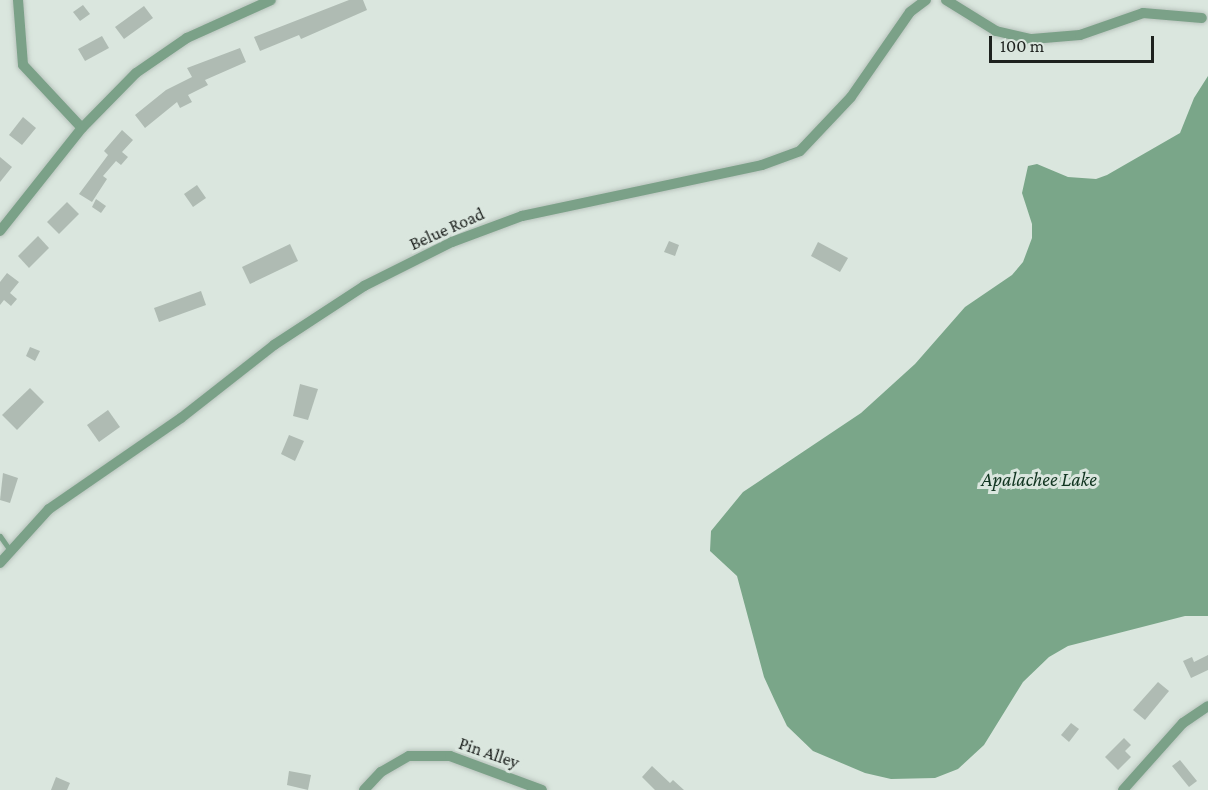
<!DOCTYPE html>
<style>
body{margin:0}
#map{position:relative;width:1208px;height:790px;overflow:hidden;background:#dae6de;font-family:"Crimson Pro",serif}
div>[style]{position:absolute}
.water>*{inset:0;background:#7aa689}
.building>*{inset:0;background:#afbbb3}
.roads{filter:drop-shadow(0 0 2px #b8c3bc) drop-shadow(0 0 2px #b8c3bc)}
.lane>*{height:5px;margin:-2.5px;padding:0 2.5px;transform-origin:2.5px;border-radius:2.5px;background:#7ba188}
.street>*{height:10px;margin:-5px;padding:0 5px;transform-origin:5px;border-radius:5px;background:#7ba188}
span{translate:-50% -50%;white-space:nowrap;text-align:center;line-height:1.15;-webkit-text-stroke:6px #dae6de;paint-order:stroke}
.street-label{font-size:18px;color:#1e221f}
.water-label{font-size:20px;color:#113520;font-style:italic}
.scale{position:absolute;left:989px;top:36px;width:165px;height:27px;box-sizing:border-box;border:3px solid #1e221f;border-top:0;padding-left:8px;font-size:18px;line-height:21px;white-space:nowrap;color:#1e221f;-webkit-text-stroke:4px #dae6de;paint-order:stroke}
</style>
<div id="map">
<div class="water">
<div style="clip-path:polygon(1208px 76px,1208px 616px,1185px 616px,1068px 646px,1049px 657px,1023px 682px,984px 745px,958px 769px,935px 778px,891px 779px,865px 773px,813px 751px,787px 726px,775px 701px,764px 677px,737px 576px,710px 551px,711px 531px,743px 492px,861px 413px,915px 364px,965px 307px,1012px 275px,1023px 262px,1032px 238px,1032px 224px,1022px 193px,1028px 166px,1037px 164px,1068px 177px,1096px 179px,1107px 175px,1180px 133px,1194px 98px)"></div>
</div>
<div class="building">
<div style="clip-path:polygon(349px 0,363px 0,367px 10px,301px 39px,299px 35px,260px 51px,254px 37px)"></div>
<div style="clip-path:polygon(83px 5px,90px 14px,80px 21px,73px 12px)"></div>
<div style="clip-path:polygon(144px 6px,153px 18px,124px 39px,115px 27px)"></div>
<div style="clip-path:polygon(102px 36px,109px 48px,85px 61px,78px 49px)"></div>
<div style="clip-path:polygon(240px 48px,246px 62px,205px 80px,208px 85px,188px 95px,192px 102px,180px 108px,177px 102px,145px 128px,135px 115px,166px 90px,192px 77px,187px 68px)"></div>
<div style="clip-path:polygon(23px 117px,36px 128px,22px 145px,9px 135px)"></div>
<div style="clip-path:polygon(122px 130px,133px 140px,122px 152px,128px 157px,121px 165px,116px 161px,103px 176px,107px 179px,92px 202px,79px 194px,108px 155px,104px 151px)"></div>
<div style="clip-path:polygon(0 157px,12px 167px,0 182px)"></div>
<div style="clip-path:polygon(197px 185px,206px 198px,193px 207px,184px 194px)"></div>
<div style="clip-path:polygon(96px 199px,106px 206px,101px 213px,92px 207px)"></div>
<div style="clip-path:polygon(67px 202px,79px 214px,59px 234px,47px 222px)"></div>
<div style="clip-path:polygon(38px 236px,49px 248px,29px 268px,18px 256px)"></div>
<div style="clip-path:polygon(669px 241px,679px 245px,675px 256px,664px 252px)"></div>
<div style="clip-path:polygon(818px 242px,848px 258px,840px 272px,811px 256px)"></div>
<div style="clip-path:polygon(290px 244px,298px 261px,250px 284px,242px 267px)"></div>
<div style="clip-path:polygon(7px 273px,19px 282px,10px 293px,17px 299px,11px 306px,4px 300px,0 305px,0 282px)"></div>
<div style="clip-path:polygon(201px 291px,206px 305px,159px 322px,154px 308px)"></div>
<div style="clip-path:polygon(30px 347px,40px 351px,35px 361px,26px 356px)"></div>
<div style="clip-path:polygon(300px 384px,318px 389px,308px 420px,293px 416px)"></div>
<div style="clip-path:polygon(30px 388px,44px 402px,17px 430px,2px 415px)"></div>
<div style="clip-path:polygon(108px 410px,120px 427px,99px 442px,87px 425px)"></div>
<div style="clip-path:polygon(289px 435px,304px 441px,295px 461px,281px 454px)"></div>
<div style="clip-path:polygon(3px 473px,18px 478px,10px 503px,0 500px)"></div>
<div style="clip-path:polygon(1208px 655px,1208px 670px,1191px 678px,1183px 661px,1192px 657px,1194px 662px)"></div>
<div style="clip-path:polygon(1158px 682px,1169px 691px,1145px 720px,1133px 710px)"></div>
<div style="clip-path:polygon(1071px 723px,1079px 729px,1069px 742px,1061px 735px)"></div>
<div style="clip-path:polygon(1124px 738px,1131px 745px,1125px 751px,1131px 757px,1118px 770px,1105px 757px)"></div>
<div style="clip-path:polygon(1180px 760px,1197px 781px,1189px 787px,1172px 766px)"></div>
<div style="clip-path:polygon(652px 766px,670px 783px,673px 780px,684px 790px,655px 790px,642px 777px)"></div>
<div style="clip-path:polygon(289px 771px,311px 775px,308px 790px,287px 785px)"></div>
<div style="clip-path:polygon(56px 777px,70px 783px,67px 790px,51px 790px)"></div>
</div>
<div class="roads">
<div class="lane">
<div style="left:0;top:536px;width:16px;rotate:55deg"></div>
</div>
<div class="street">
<div style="left:18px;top:0;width:65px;rotate:85.6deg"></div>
<div style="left:23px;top:65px;width:86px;rotate:46.9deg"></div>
<div style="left:946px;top:0;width:59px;rotate:31.8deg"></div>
<div style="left:996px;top:31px;width:37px;rotate:13deg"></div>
<div style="left:1032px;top:39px;width:48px;rotate:-4.8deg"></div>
<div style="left:1080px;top:35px;width:67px;rotate:-19.2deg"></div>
<div style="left:1143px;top:13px;width:59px;rotate:4.8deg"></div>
<div style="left:0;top:231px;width:132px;rotate:-51.5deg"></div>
<div style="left:82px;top:128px;width:77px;rotate:-45.5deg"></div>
<div style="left:136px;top:73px;width:62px;rotate:-34.5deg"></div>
<div style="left:187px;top:38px;width:92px;rotate:-24.3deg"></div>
<div style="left:0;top:563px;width:73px;rotate:-47.8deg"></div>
<div style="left:49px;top:509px;width:160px;rotate:-34.6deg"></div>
<div style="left:181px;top:418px;width:118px;rotate:-38.1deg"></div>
<div style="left:274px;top:345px;width:108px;rotate:-33.2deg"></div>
<div style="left:364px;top:286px;width:98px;rotate:-26.6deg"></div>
<div style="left:452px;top:242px;width:75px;rotate:-20.4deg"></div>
<div style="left:522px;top:216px;width:245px;rotate:-12deg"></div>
<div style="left:762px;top:165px;width:40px;rotate:-20.2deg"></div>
<div style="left:800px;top:151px;width:74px;rotate:-46.6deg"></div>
<div style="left:851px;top:97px;width:103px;rotate:-55.2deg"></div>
<div style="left:910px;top:12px;width:20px;rotate:-37deg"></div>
<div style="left:364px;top:790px;width:25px;rotate:-47deg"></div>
<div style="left:381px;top:772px;width:32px;rotate:-30deg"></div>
<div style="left:409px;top:756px;width:41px"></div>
<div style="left:450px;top:756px;width:98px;rotate:20.3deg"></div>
<div style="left:1123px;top:790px;width:90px;rotate:-48.2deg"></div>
<div style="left:1183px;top:723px;width:30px;rotate:-34deg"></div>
</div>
</div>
<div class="street-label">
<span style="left:447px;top:229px;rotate:-24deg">Belue Road</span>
<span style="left:489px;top:753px;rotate:19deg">Pin Alley</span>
</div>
<div class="water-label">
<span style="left:1039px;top:479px">Apalachee Lake</span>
</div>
<div class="scale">100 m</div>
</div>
